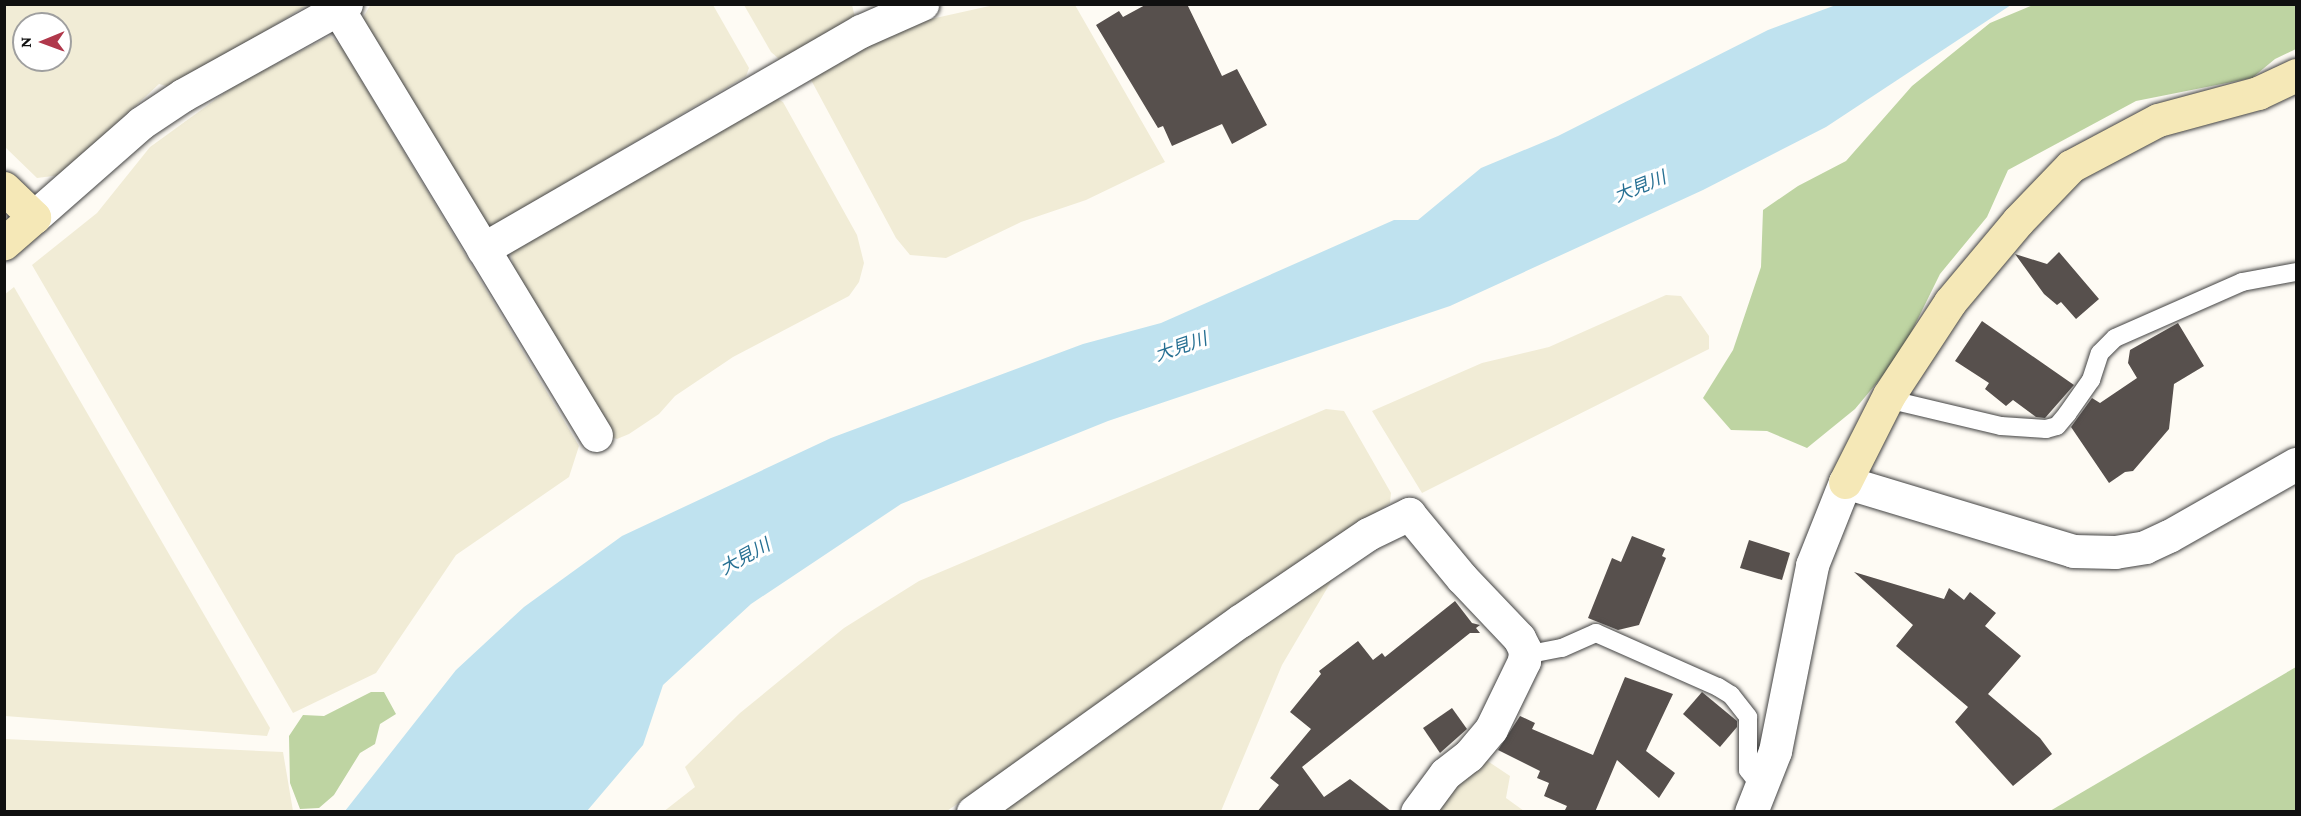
<!DOCTYPE html>
<meta charset="utf-8">
<style>
body{margin:0}
#map{position:relative;width:2301px;height:816px;overflow:hidden;background:#fefbf4;font-family:"Crimson Pro","Noto Sans JP",serif}
div>[style]{position:absolute}
.farmland>*{inset:0;background:#f1ecd6}
.forest>*{inset:0;background:#bed4a2}
.water>*{inset:0;background:#bfe2ef}
.building>*{inset:0;background:#57504d}
.roads{filter:drop-shadow(0 0 2px #434343) drop-shadow(0 0 2px #434343)}
.lane>*{height:18px;margin:-9px;padding:0 9px;transform-origin:9px;border-radius:9px;background:#fff}
.street>*{height:33px;margin:-16.5px;padding:0 16.5px;transform-origin:16.5px;border-radius:16.5px;background:#fff}
.secondary>*{height:33px;margin:-16.5px;padding:0 16.5px;transform-origin:16.5px;border-radius:16.5px;background:#f5e8b7}
span{translate:-50% -50%;white-space:nowrap;text-align:center;line-height:1.15;-webkit-text-stroke:6px #fff;paint-order:stroke}
.water-label{font-size:18px;color:#277093;font-style:italic}
.frame{position:absolute;inset:0;border:6px solid #101010;pointer-events:none}
.north{position:absolute;left:12px;top:12px;width:60px;height:60px;box-sizing:border-box;background:#fff;border:2px solid #9f9f9f;border-radius:50%;rotate:269deg;font-size:16px;font-weight:700;line-height:24px;text-align:center;color:#101010}
.north::after{content:'';display:block;margin:auto;width:21px;height:27px;background:#b0384b;clip-path:polygon(50% 0,100% 100%,50% 72%,0 100%)}
</style>
<div id="map">
<div class="farmland">
<div style="clip-path:polygon(371px 4px,713px 5px,749px 68px,746px 76px,491px 227px,483px 225px,361px 21px)"></div>
<div style="clip-path:polygon(evenodd,4px 5px,307px 5px,174px 88px,159px 84px,61px 175px,37px 178px,5px 147px,4px 5px,24px 24px,60px 24px,60px 60px,24px 60px,24px 24px)"></div>
<div style="clip-path:polygon(744px 5px,852px 5px,855px 17px,793px 56px,779px 59px,771px 52px)"></div>
<div style="clip-path:polygon(994px 5px,1075px 5px,1165px 162px,1086px 200px,1021px 222px,946px 258px,910px 255px,896px 238px,810px 78px,904px 25px)"></div>
<div style="clip-path:polygon(330px 36px,341px 46px,579px 446px,569px 477px,456px 555px,376px 673px,293px 713px,32px 265px,97px 213px,150px 147px,237px 84px)"></div>
<div style="clip-path:polygon(774px 97px,783px 102px,857px 235px,864px 263px,859px 282px,849px 296px,733px 357px,675px 396px,659px 414px,629px 434px,617px 439px,605px 435px,516px 277px,509px 246px)"></div>
<div style="clip-path:polygon(14px 287px,270px 728px,267px 736px,5px 716px,4px 295px)"></div>
<div style="clip-path:polygon(1666px 295px,1681px 296px,1709px 336px,1709px 349px,1422px 493px,1372px 411px,1482px 363px,1549px 347px)"></div>
<div style="clip-path:polygon(1326px 409px,1344px 411px,1391px 493px,1390px 503px,947px 811px,663px 812px,695px 787px,685px 767px,740px 713px,844px 628px,919px 581px)"></div>
<div style="clip-path:polygon(1328px 573px,1332px 580px,1282px 665px,1221px 811px,997px 812px)"></div>
<div style="clip-path:polygon(5px 739px,283px 752px,293px 811px,5px 811px)"></div>
<div style="clip-path:polygon(1483px 758px,1510px 776px,1506px 798px,1524px 811px,1428px 812px)"></div>
</div>
<div class="forest">
<div style="clip-path:polygon(2033px 5px,2296px 5px,2296px 49px,2275px 59px,2252px 78px,2136px 101px,2008px 170px,1987px 217px,1940px 274px,1900px 355px,1855px 409px,1807px 448px,1767px 431px,1731px 430px,1703px 398px,1733px 350px,1761px 267px,1763px 210px,1798px 186px,1846px 161px,1912px 86px,1990px 23px)"></div>
<div style="clip-path:polygon(2296px 667px,2296px 811px,2050px 811px)"></div>
<div style="clip-path:polygon(371px 692px,384px 692px,396px 714px,380px 724px,375px 744px,360px 753px,334px 795px,319px 808px,300px 809px,290px 783px,289px 736px,303px 715px,324px 716px)"></div>
</div>
<div class="water">
<div style="clip-path:polygon(1836px 5px,2011px 5px,1826px 127px,1703px 190px,1450px 306px,1108px 421px,901px 504px,751px 604px,663px 685px,643px 745px,587px 811px,345px 811px,456px 670px,524px 607px,622px 536px,831px 438px,1083px 344px,1161px 323px,1394px 220px,1418px 220px,1481px 168px,1558px 136px,1768px 30px)"></div>
</div>
<div class="building">
<div style="clip-path:polygon(1147px 4px,1187px 4px,1222px 76px,1237px 69px,1267px 125px,1232px 144px,1222px 124px,1172px 146px,1163px 126px,1158px 128px,1096px 25px,1119px 11px,1123px 17px)"></div>
<div style="clip-path:polygon(2059px 252px,2099px 299px,2076px 319px,2061px 302px,2057px 305px,2044px 294px,2015px 254px,2047px 264px)"></div>
<div style="clip-path:polygon(1982px 321px,2074px 385px,2045px 418px,2036px 417px,2013px 400px,2006px 406px,1985px 389px,1989px 383px,1955px 361px)"></div>
<div style="clip-path:polygon(2178px 323px,2204px 366px,2174px 384px,2169px 429px,2133px 471px,2125px 472px,2109px 483px,2071px 427px,2092px 398px,2100px 403px,2137px 378px,2128px 363px,2130px 350px)"></div>
<div style="clip-path:polygon(1632px 536px,1665px 549px,1662px 556px,1666px 558px,1639px 625px,1618px 630px,1588px 618px,1612px 558px,1621px 562px)"></div>
<div style="clip-path:polygon(1749px 540px,1790px 553px,1782px 580px,1740px 568px)"></div>
<div style="clip-path:polygon(1854px 572px,1944px 599px,1949px 588px,1964px 600px,1970px 592px,1996px 613px,1985px 626px,2021px 656px,1988px 694px,2040px 738px,2052px 754px,2013px 786px,1955px 722px,1968px 707px,1896px 646px,1913px 625px)"></div>
<div style="clip-path:polygon(1455px 601px,1472px 623px,1480px 625px,1476px 628px,1480px 633px,1470px 633px,1302px 767px,1324px 797px,1350px 779px,1392px 812px,1257px 812px,1279px 785px,1270px 778px,1311px 729px,1290px 712px,1321px 674px,1319px 671px,1358px 641px,1373px 660px,1382px 653px,1385px 657px)"></div>
<div style="clip-path:polygon(1625px 677px,1673px 694px,1646px 751px,1675px 773px,1659px 798px,1617px 760px,1595px 812px,1564px 812px,1567px 806px,1544px 796px,1549px 783px,1537px 778px,1540px 771px,1498px 750px,1520px 716px,1535px 723px,1532px 729px,1593px 755px)"></div>
<div style="clip-path:polygon(1702px 692px,1737px 721px,1737px 727px,1720px 747px,1683px 714px)"></div>
<div style="clip-path:polygon(1452px 708px,1467px 729px,1440px 753px,1423px 728px)"></div>
</div>
<div class="roads">
<div class="lane">
<div style="left:1887px;top:399px;width:117px;rotate:13.3deg"></div>
<div style="left:2001px;top:426px;width:45px;rotate:3.8deg"></div>
<div style="left:2046px;top:429px;width:11px;rotate:-15deg"></div>
<div style="left:2057px;top:426px;width:16px;rotate:-50deg"></div>
<div style="left:2067px;top:414px;width:42px;rotate:-54.8deg"></div>
<div style="left:2091px;top:380px;width:28px;rotate:-72deg"></div>
<div style="left:2100px;top:353px;width:21px;rotate:-45deg"></div>
<div style="left:2115px;top:338px;width:139px;rotate:-23.8deg"></div>
<div style="left:2242px;top:282px;width:55px;rotate:-10.5deg"></div>
<div style="left:1525px;top:655px;width:38px;rotate:-11deg"></div>
<div style="left:1562px;top:648px;width:37px;rotate:-24deg"></div>
<div style="left:1596px;top:633px;width:133px;rotate:23.9deg"></div>
<div style="left:1718px;top:687px;width:15px;rotate:32deg"></div>
<div style="left:1731px;top:695px;width:28px;rotate:52deg"></div>
<div style="left:1748px;top:717px;width:53px;rotate:90deg"></div>
<div style="left:1748px;top:770px;width:24px;rotate:52deg"></div>
</div>
<div class="street">
<div style="left:346px;top:4px;width:9px;rotate:148deg"></div>
<div style="left:338px;top:9px;width:498px;rotate:58.8deg"></div>
<div style="left:34px;top:217px;width:142px;rotate:-41.3deg"></div>
<div style="left:141px;top:123px;width:50px;rotate:-33.7deg"></div>
<div style="left:183px;top:95px;width:177px;rotate:-29deg"></div>
<div style="left:338px;top:9px;width:6px;rotate:-121deg"></div>
<div style="left:483px;top:249px;width:436px;rotate:-30deg"></div>
<div style="left:861px;top:31px;width:67px;rotate:-23.9deg"></div>
<div style="left:973px;top:812px;width:328px;rotate:-35.6deg"></div>
<div style="left:1240px;top:621px;width:155px;rotate:-34.2deg"></div>
<div style="left:1368px;top:534px;width:46px;rotate:-26deg"></div>
<div style="left:1409px;top:514px;width:83px;rotate:50.4deg"></div>
<div style="left:1462px;top:578px;width:83px;rotate:46.5deg"></div>
<div style="left:1519px;top:638px;width:13px;rotate:63deg"></div>
<div style="left:1525px;top:650px;width:11px;rotate:95deg"></div>
<div style="left:1524px;top:661px;width:76px;rotate:115.9deg"></div>
<div style="left:1491px;top:729px;width:35px;rotate:130deg"></div>
<div style="left:1468px;top:756px;width:29px;rotate:142deg"></div>
<div style="left:1445px;top:774px;width:47px;rotate:126.4deg"></div>
<div style="left:1751px;top:812px;width:66px;rotate:-68.5deg"></div>
<div style="left:1775px;top:751px;width:190px;rotate:-78.7deg"></div>
<div style="left:1812px;top:565px;width:89px;rotate:-68.3deg"></div>
<div style="left:1845px;top:482px;width:238px;rotate:16.8deg"></div>
<div style="left:2073px;top:551px;width:42px;rotate:1.4deg"></div>
<div style="left:2115px;top:552px;width:30px;rotate:-9deg"></div>
<div style="left:2145px;top:547px;width:26px;rotate:-25deg"></div>
<div style="left:2169px;top:536px;width:146px;rotate:-29.6deg"></div>
</div>
<div class="secondary">
<div style="left:4px;top:188px;width:42px;rotate:44deg"></div>
<div style="left:34px;top:217px;width:40px;rotate:139deg"></div>
<div style="left:1845px;top:482px;width:97px;rotate:-63.2deg"></div>
<div style="left:1889px;top:395px;width:111px;rotate:-56.7deg"></div>
<div style="left:1950px;top:302px;width:106px;rotate:-50deg"></div>
<div style="left:2018px;top:221px;width:76px;rotate:-46.1deg"></div>
<div style="left:2071px;top:166px;width:98px;rotate:-27.9deg"></div>
<div style="left:2158px;top:120px;width:104px;rotate:-15.1deg"></div>
<div style="left:2258px;top:93px;width:42px;rotate:-25.3deg"></div>
</div>
</div>
<div class="water-label">
<span style="left:1640px;top:187px;rotate:-22deg">大見川</span>
<span style="left:1181px;top:347px;rotate:-19deg">大見川</span>
<span style="left:745px;top:557px;rotate:-29deg">大見川</span>
</div>
<div class="frame"></div>
<div class="north">N</div>
</div>
